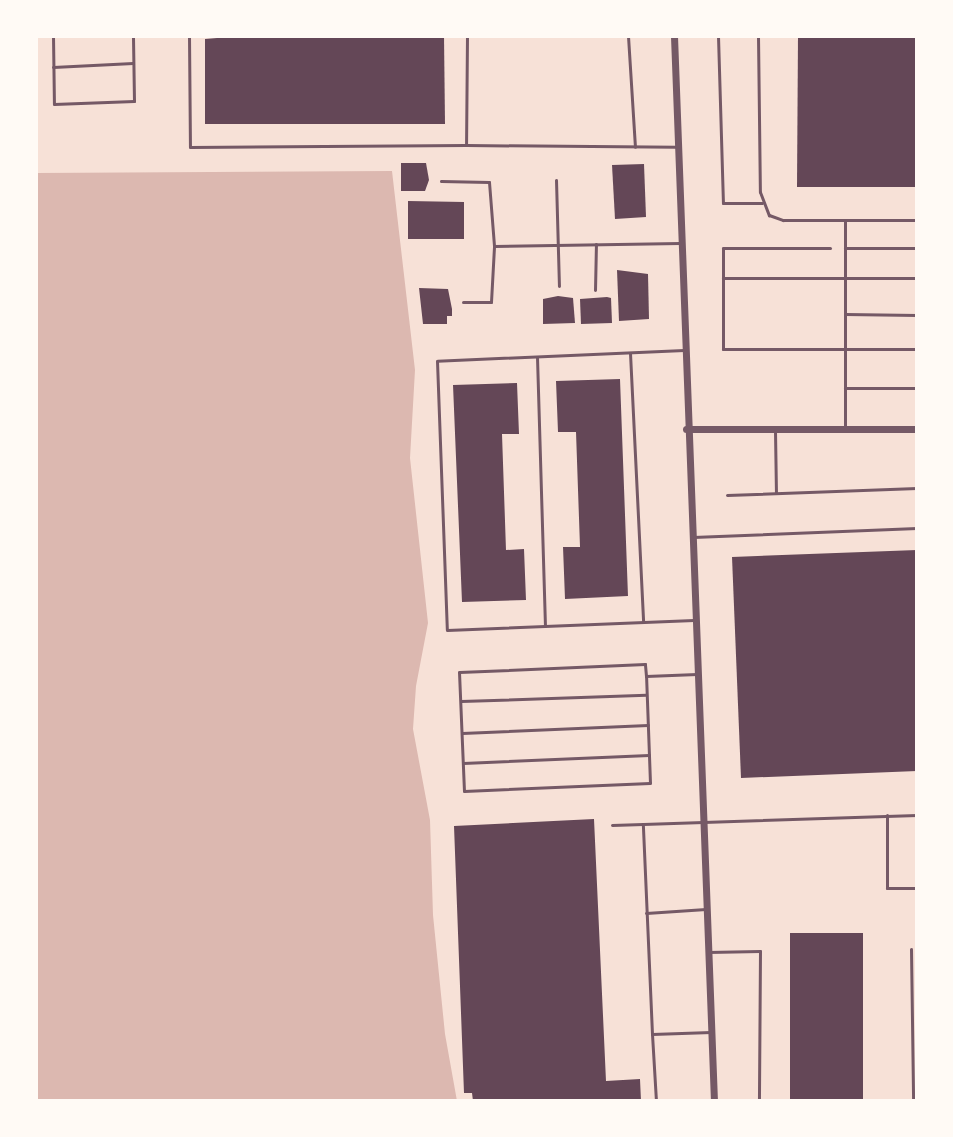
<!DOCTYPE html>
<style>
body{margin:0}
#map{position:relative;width:953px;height:1137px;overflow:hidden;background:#f7e1d7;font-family:Roboto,sans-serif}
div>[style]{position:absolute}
.water>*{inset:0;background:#dcb8b0}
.building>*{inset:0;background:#644757}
.service>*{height:3px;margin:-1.5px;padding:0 1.5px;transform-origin:1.5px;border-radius:1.5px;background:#755966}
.tertiary>*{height:7px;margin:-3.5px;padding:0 3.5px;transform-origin:3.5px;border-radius:3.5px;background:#755966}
span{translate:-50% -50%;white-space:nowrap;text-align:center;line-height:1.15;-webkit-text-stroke:4.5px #fffaf5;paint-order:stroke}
.frame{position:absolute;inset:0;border:38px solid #fffaf5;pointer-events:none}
</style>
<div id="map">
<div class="water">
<div style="clip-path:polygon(392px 171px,415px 370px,410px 458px,428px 623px,416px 686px,413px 729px,430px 820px,433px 915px,445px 1034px,457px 1101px,36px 1101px,36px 173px)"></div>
</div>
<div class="building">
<div style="clip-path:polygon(241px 36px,444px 36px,445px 124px,205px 124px,205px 39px)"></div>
<div style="clip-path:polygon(798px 36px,917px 36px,917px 187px,797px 187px)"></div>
<div style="clip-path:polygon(401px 163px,426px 163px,429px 180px,425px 191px,401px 191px)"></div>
<div style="clip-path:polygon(644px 164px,646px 217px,615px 219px,612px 165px)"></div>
<div style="clip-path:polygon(408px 201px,464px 202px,464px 239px,408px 239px)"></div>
<div style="clip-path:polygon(617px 270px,648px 274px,649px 319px,619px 321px)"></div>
<div style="clip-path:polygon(419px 288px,448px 289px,452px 309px,452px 316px,447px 316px,447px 324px,423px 324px)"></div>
<div style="clip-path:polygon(558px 296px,573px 298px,575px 323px,543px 324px,543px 299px)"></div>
<div style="clip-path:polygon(607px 297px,611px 298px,612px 323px,581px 324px,580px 299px)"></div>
<div style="clip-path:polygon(620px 379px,628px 596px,565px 599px,563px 547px,580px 547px,576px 432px,558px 432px,556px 381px)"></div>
<div style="clip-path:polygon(517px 383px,519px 434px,502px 434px,506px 550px,524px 549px,526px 600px,462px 602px,453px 385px)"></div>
<div style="clip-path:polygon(917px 550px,917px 771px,741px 778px,732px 557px)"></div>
<div style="clip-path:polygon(594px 819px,606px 1081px,640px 1079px,641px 1101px,473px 1101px,472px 1093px,464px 1093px,454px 826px)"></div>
<div style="clip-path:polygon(790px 933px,863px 933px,863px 1101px,790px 1101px)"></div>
</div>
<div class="service">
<div style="left:53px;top:36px;width:68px;rotate:89.2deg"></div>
<div style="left:54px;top:104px;width:80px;rotate:-2.1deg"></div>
<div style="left:134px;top:101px;width:65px;rotate:-90.9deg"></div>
<div style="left:189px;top:36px;width:111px;rotate:89.5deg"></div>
<div style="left:190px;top:147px;width:276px;rotate:-0.4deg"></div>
<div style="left:467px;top:36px;width:109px;rotate:90.5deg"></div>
<div style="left:466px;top:145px;width:210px;rotate:0.5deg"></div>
<div style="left:628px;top:36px;width:111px;rotate:86.4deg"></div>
<div style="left:718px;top:36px;width:167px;rotate:88.3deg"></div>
<div style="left:723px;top:203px;width:39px"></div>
<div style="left:758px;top:36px;width:156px;rotate:89.3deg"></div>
<div style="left:760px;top:192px;width:25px;rotate:69deg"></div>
<div style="left:769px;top:215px;width:15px;rotate:20deg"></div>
<div style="left:783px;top:220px;width:134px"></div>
<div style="left:53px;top:67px;width:80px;rotate:-2.9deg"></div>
<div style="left:556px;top:180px;width:106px;rotate:88.4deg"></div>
<div style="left:441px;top:181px;width:48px;rotate:1.2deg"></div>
<div style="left:489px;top:182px;width:64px;rotate:85.5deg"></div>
<div style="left:494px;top:246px;width:186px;rotate:-0.9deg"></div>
<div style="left:830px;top:248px;width:107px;rotate:180deg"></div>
<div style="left:723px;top:248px;width:101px;rotate:90deg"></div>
<div style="left:723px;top:349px;width:194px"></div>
<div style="left:845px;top:248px;width:72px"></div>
<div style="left:723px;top:278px;width:194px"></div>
<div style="left:595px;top:290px;width:46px;rotate:-88.8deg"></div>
<div style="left:463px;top:302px;width:28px"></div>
<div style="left:491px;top:302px;width:56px;rotate:-86.9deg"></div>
<div style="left:845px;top:314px;width:72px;rotate:0.8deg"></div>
<div style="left:684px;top:350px;width:247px;rotate:177.5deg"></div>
<div style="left:437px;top:361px;width:269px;rotate:87.9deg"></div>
<div style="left:447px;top:630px;width:247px;rotate:-2.3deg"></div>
<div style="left:630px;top:353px;width:269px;rotate:87.2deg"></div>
<div style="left:537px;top:357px;width:269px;rotate:88.3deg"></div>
<div style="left:845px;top:388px;width:72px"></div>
<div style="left:845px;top:427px;width:206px;rotate:-90deg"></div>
<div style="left:775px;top:431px;width:62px;rotate:89.1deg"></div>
<div style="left:727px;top:495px;width:190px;rotate:-2.1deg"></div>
<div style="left:693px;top:537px;width:224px;rotate:-2.3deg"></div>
<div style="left:646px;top:676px;width:12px;rotate:-95deg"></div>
<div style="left:645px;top:664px;width:186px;rotate:177.5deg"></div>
<div style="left:459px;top:672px;width:119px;rotate:87.6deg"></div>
<div style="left:464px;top:791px;width:186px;rotate:-2.5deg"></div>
<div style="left:650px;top:783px;width:107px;rotate:-92.1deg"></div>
<div style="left:646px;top:676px;width:51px;rotate:-2.2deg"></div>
<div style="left:461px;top:701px;width:185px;rotate:-1.9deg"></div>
<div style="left:462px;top:733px;width:186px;rotate:-2.5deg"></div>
<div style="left:463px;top:763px;width:186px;rotate:-2.5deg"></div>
<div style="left:887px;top:815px;width:73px;rotate:90deg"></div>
<div style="left:887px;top:888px;width:30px"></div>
<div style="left:612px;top:825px;width:31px;rotate:-2deg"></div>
<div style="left:646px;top:913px;width:60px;rotate:-3.8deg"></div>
<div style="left:911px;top:949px;width:152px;rotate:89.2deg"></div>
<div style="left:708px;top:952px;width:52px;rotate:-1.1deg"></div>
<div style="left:760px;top:951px;width:150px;rotate:90.4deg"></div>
<div style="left:711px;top:1032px;width:59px;rotate:178.1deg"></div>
<div style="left:652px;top:1034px;width:210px;rotate:-92.5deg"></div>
<div style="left:643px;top:824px;width:274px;rotate:-1.9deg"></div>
<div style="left:652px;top:1034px;width:67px;rotate:86.6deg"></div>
</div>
<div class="tertiary">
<div style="left:674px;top:36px;width:1066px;rotate:87.85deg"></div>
<div style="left:686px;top:429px;width:231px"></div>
</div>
<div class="frame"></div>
</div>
